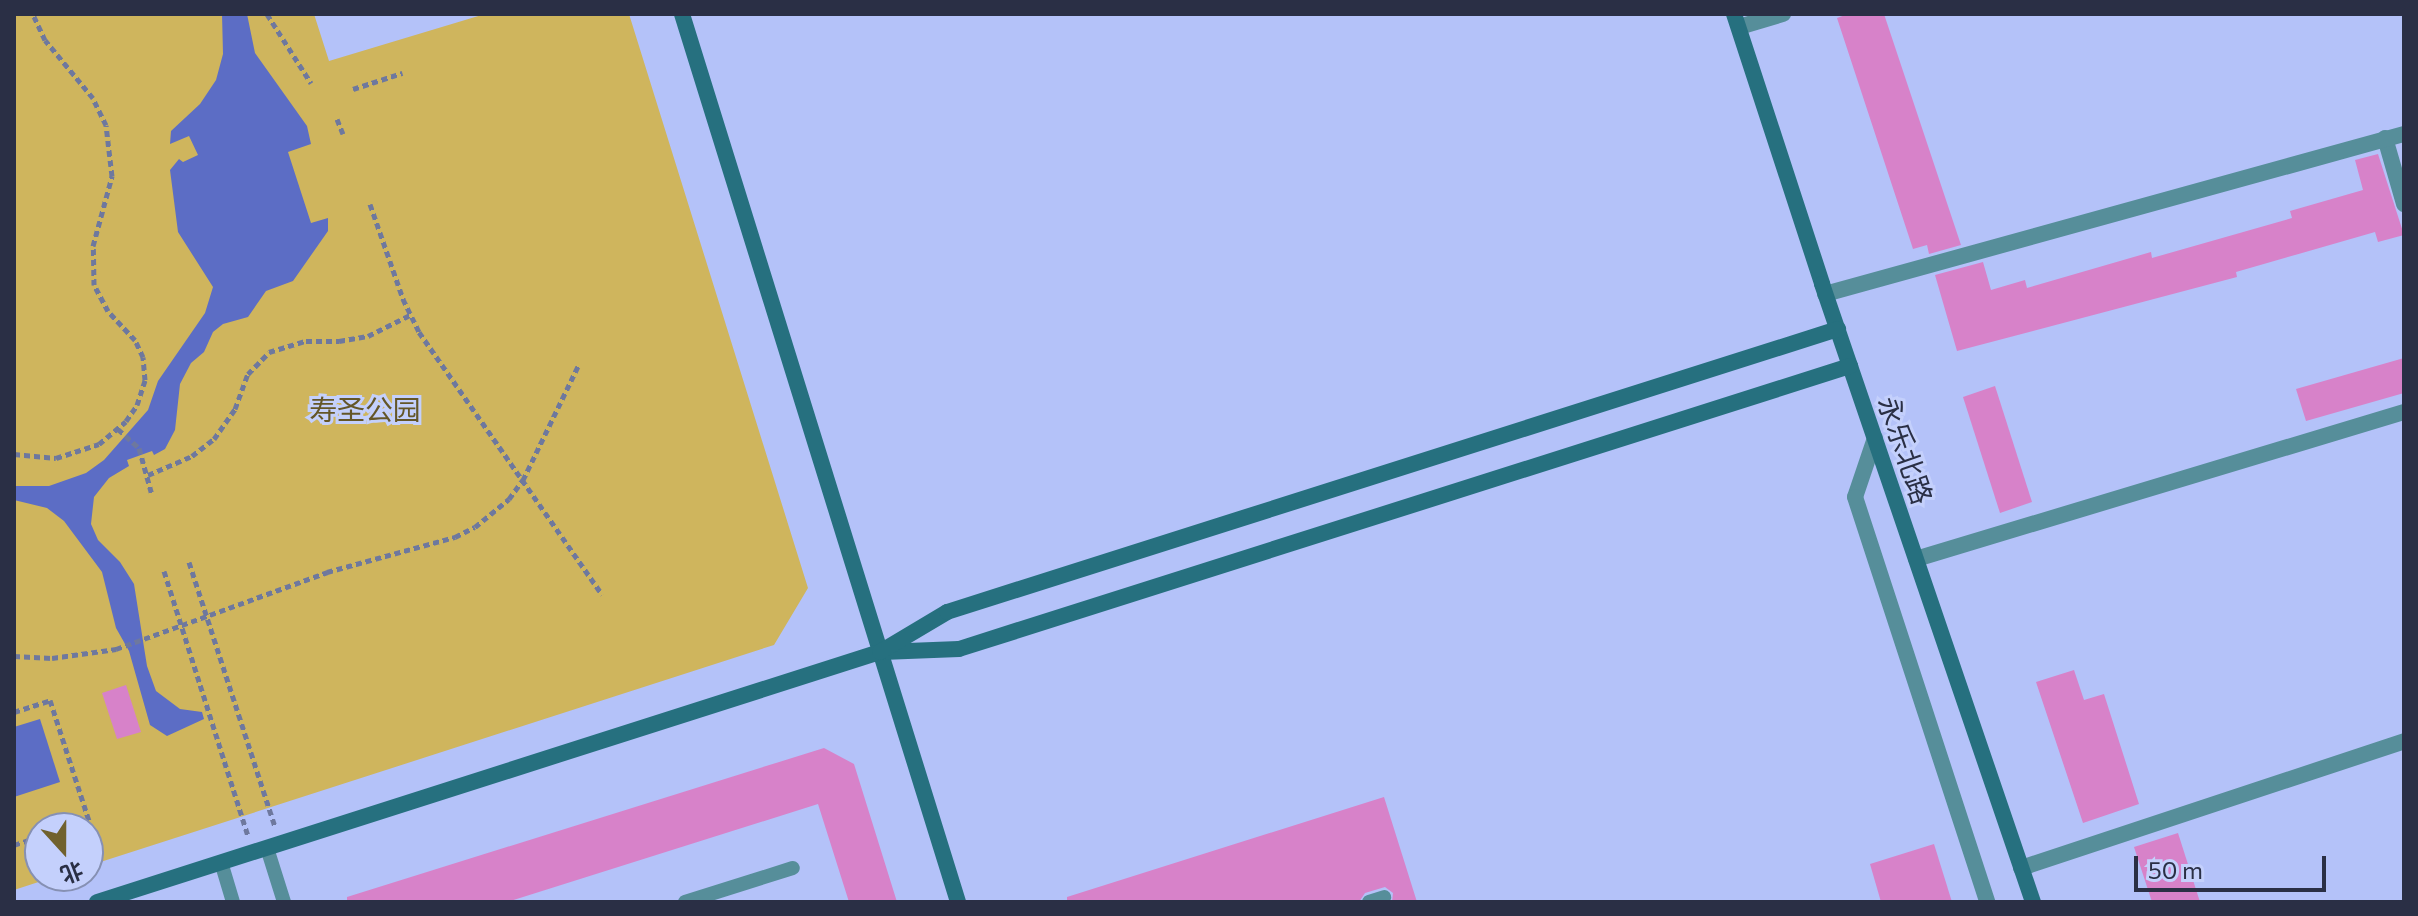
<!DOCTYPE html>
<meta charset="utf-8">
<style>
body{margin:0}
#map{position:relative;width:2418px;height:916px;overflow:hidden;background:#b4c2f9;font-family:Commissioner,"Noto Sans SC",sans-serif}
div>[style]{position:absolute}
.green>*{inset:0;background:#cfb55d}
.water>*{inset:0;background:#5c6dc5}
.building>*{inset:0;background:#d782c9}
.path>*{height:5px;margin-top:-2.5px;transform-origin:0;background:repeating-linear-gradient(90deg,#6e789e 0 6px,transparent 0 10px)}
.lane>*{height:14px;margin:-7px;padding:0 7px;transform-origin:7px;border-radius:7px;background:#568e9a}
.street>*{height:16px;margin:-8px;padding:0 8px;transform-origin:8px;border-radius:8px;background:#568e9a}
.secondary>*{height:16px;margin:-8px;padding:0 8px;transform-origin:8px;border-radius:8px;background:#26707f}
span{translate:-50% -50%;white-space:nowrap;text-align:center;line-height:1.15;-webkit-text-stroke:6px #c4d0fc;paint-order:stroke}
.park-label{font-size:28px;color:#645628}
.street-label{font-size:28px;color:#2a2f45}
.frame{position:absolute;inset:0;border:16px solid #2a2f45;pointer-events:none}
.north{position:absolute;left:24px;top:812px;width:80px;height:80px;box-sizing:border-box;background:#c4d0fc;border:2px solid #8690b3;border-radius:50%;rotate:159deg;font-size:22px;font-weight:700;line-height:32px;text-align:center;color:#2a2f45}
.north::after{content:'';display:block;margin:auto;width:28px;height:36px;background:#70612e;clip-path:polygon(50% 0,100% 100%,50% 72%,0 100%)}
.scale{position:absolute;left:2134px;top:856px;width:192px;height:36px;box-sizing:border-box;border:4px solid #2a2f45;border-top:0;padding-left:10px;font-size:24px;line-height:28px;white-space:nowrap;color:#2a2f45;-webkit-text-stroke:6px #c4d0fc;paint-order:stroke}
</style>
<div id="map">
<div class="green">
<div style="clip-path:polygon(14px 14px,314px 14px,329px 61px,485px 14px,629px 14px,808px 588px,774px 645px,88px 866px,88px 828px,40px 828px,40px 876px,57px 876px,14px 890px)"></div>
</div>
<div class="water">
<div style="clip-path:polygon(222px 14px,247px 14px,255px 53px,307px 126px,311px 144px,288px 152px,311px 223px,328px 218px,328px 231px,293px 281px,266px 291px,248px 317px,223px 324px,213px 332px,204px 352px,191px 363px,180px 384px,175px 430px,165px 449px,154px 455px,152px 451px,127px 460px,129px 466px,109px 478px,94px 497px,91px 524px,98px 540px,120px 562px,134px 584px,147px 666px,156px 691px,180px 709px,202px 712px,204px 719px,167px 736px,150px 725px,129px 651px,116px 628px,102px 572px,64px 521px,47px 508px,14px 500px,14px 486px,49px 486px,86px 473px,104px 460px,148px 410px,158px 381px,205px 313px,213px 287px,178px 232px,170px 170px,179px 159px,183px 162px,198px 155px,189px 136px,170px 144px,171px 131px,200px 104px,216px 80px,223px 54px)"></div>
<div style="clip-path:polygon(40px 719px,60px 782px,14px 797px,14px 727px)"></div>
</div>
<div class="building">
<div style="clip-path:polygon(1848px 14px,1884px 14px,1961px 245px,1929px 254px,1927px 245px,1913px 249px,1837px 18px)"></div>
<div style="clip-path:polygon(2378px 154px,2404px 235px,2378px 242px,2375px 232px,2236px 272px,2237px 277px,1957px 351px,1935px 275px,1983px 262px,1991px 290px,2025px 280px,2027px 288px,2151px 252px,2152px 258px,2292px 218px,2290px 211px,2363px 190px,2355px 160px)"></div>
<div style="clip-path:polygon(2404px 358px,2404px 393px,2306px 421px,2296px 389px)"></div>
<div style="clip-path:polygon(1995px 386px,2032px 502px,2000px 513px,1963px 397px)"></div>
<div style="clip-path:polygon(2074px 670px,2084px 700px,2104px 694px,2139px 804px,2083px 823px,2036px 682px)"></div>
<div style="clip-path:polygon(126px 685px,141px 732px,117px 739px,102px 693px)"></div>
<div style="clip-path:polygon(824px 748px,854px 764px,897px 902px,849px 902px,818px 804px,507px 902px,347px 902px,347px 897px)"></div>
<div style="clip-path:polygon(1384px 797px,1417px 902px,1392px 902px,1393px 893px,1385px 887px,1365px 893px,1359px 902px,1067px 902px,1067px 897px)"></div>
<div style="clip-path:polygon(2178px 833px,2200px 902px,2152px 902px,2134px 847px)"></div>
<div style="clip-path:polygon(1934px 844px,1952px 902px,1881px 902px,1870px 864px)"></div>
</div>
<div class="path">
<div style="left:14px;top:14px;width:1px"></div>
<div style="left:267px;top:14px;width:82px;rotate:57.5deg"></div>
<div style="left:353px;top:89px;width:52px;rotate:-18.1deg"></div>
<div style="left:337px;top:119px;width:16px;rotate:68deg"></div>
<div style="left:370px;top:204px;width:101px;rotate:70.8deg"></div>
<div style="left:403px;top:299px;width:37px;rotate:64deg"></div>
<div style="left:419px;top:332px;width:320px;rotate:55.1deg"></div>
<div style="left:118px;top:429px;width:28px;rotate:42deg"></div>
<div style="left:139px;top:448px;width:49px;rotate:74.5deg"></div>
<div style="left:14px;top:454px;width:42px;rotate:5.4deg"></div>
<div style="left:56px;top:458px;width:45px;rotate:-18deg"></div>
<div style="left:99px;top:444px;width:35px;rotate:-40deg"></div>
<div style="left:126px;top:421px;width:19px;rotate:-55deg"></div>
<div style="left:137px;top:405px;width:26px;rotate:-72deg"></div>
<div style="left:145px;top:380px;width:23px;rotate:-95deg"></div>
<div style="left:143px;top:357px;width:19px;rotate:-115deg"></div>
<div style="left:135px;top:340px;width:40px;rotate:-133deg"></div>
<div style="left:108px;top:311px;width:30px;rotate:-118deg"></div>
<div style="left:94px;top:285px;width:39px;rotate:-91deg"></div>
<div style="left:93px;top:246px;width:73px;rotate:-74.8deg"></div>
<div style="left:112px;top:176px;width:51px;rotate:-96.7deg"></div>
<div style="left:106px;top:125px;width:30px;rotate:-116deg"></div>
<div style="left:93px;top:98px;width:75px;rotate:-129.6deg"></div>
<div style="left:45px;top:40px;width:29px;rotate:-115deg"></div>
<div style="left:148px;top:475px;width:48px;rotate:-23.4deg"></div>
<div style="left:192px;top:456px;width:28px;rotate:-38deg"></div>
<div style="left:214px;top:439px;width:37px;rotate:-55deg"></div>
<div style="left:235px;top:409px;width:37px;rotate:-70deg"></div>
<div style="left:248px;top:374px;width:30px;rotate:-46deg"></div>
<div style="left:269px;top:352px;width:39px;rotate:-17deg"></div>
<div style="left:306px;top:341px;width:33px"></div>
<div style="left:339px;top:341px;width:29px;rotate:-10deg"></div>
<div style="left:368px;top:336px;width:47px;rotate:-26.6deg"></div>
<div style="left:189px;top:562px;width:279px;rotate:72deg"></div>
<div style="left:164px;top:571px;width:278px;rotate:72.4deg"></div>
<div style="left:14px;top:656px;width:38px;rotate:3deg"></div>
<div style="left:52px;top:658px;width:65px;rotate:-8deg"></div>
<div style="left:116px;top:649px;width:225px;rotate:-20deg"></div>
<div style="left:327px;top:572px;width:133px;rotate:-15.3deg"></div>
<div style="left:455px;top:537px;width:22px;rotate:-27deg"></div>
<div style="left:475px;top:527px;width:44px;rotate:-39.5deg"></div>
<div style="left:509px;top:499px;width:24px;rotate:-54deg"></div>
<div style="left:523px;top:480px;width:129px;rotate:-64.2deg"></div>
<div style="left:14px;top:712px;width:38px;rotate:-18deg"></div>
<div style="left:50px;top:700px;width:127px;rotate:72.1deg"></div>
<div style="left:89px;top:821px;width:24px;rotate:163deg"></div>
<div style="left:14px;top:845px;width:28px;rotate:-19deg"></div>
</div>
<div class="lane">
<div style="left:267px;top:848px;width:57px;rotate:72.5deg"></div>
<div style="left:221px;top:862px;width:42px;rotate:73.3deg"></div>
<div style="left:685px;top:902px;width:113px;rotate:-17.5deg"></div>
<div style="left:1369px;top:902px;width:16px;rotate:-18deg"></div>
</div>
<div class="street">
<div style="left:1739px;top:27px;width:46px;rotate:-16.5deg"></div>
<div style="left:2385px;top:138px;width:69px;rotate:73.9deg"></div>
<div style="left:1825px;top:294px;width:601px;rotate:-15.45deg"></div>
<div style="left:1875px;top:438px;width:62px;rotate:108.7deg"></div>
<div style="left:1855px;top:497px;width:426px;rotate:71.9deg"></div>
<div style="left:1916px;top:559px;width:510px;rotate:-16.76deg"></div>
<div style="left:2021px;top:868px;width:404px;rotate:-18.3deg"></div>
</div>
<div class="secondary">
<div style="left:682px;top:14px;width:930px;rotate:72.73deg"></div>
<div style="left:1734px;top:14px;width:284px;rotate:71.9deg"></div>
<div style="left:1822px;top:284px;width:653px;rotate:71.15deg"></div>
<div style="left:882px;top:652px;width:77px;rotate:-2.2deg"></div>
<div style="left:959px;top:649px;width:935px;rotate:-17.62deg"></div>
<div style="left:97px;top:902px;width:822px;rotate:-17.71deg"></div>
<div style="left:880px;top:652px;width:78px;rotate:-30.8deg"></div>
<div style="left:947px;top:612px;width:935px;rotate:-17.62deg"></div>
</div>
<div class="park-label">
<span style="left:365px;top:409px">寿圣公园</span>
</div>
<div class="street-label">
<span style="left:1906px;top:450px;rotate:71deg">永乐北路</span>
</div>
<div class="frame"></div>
<div class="north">北</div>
<div class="scale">50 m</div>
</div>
